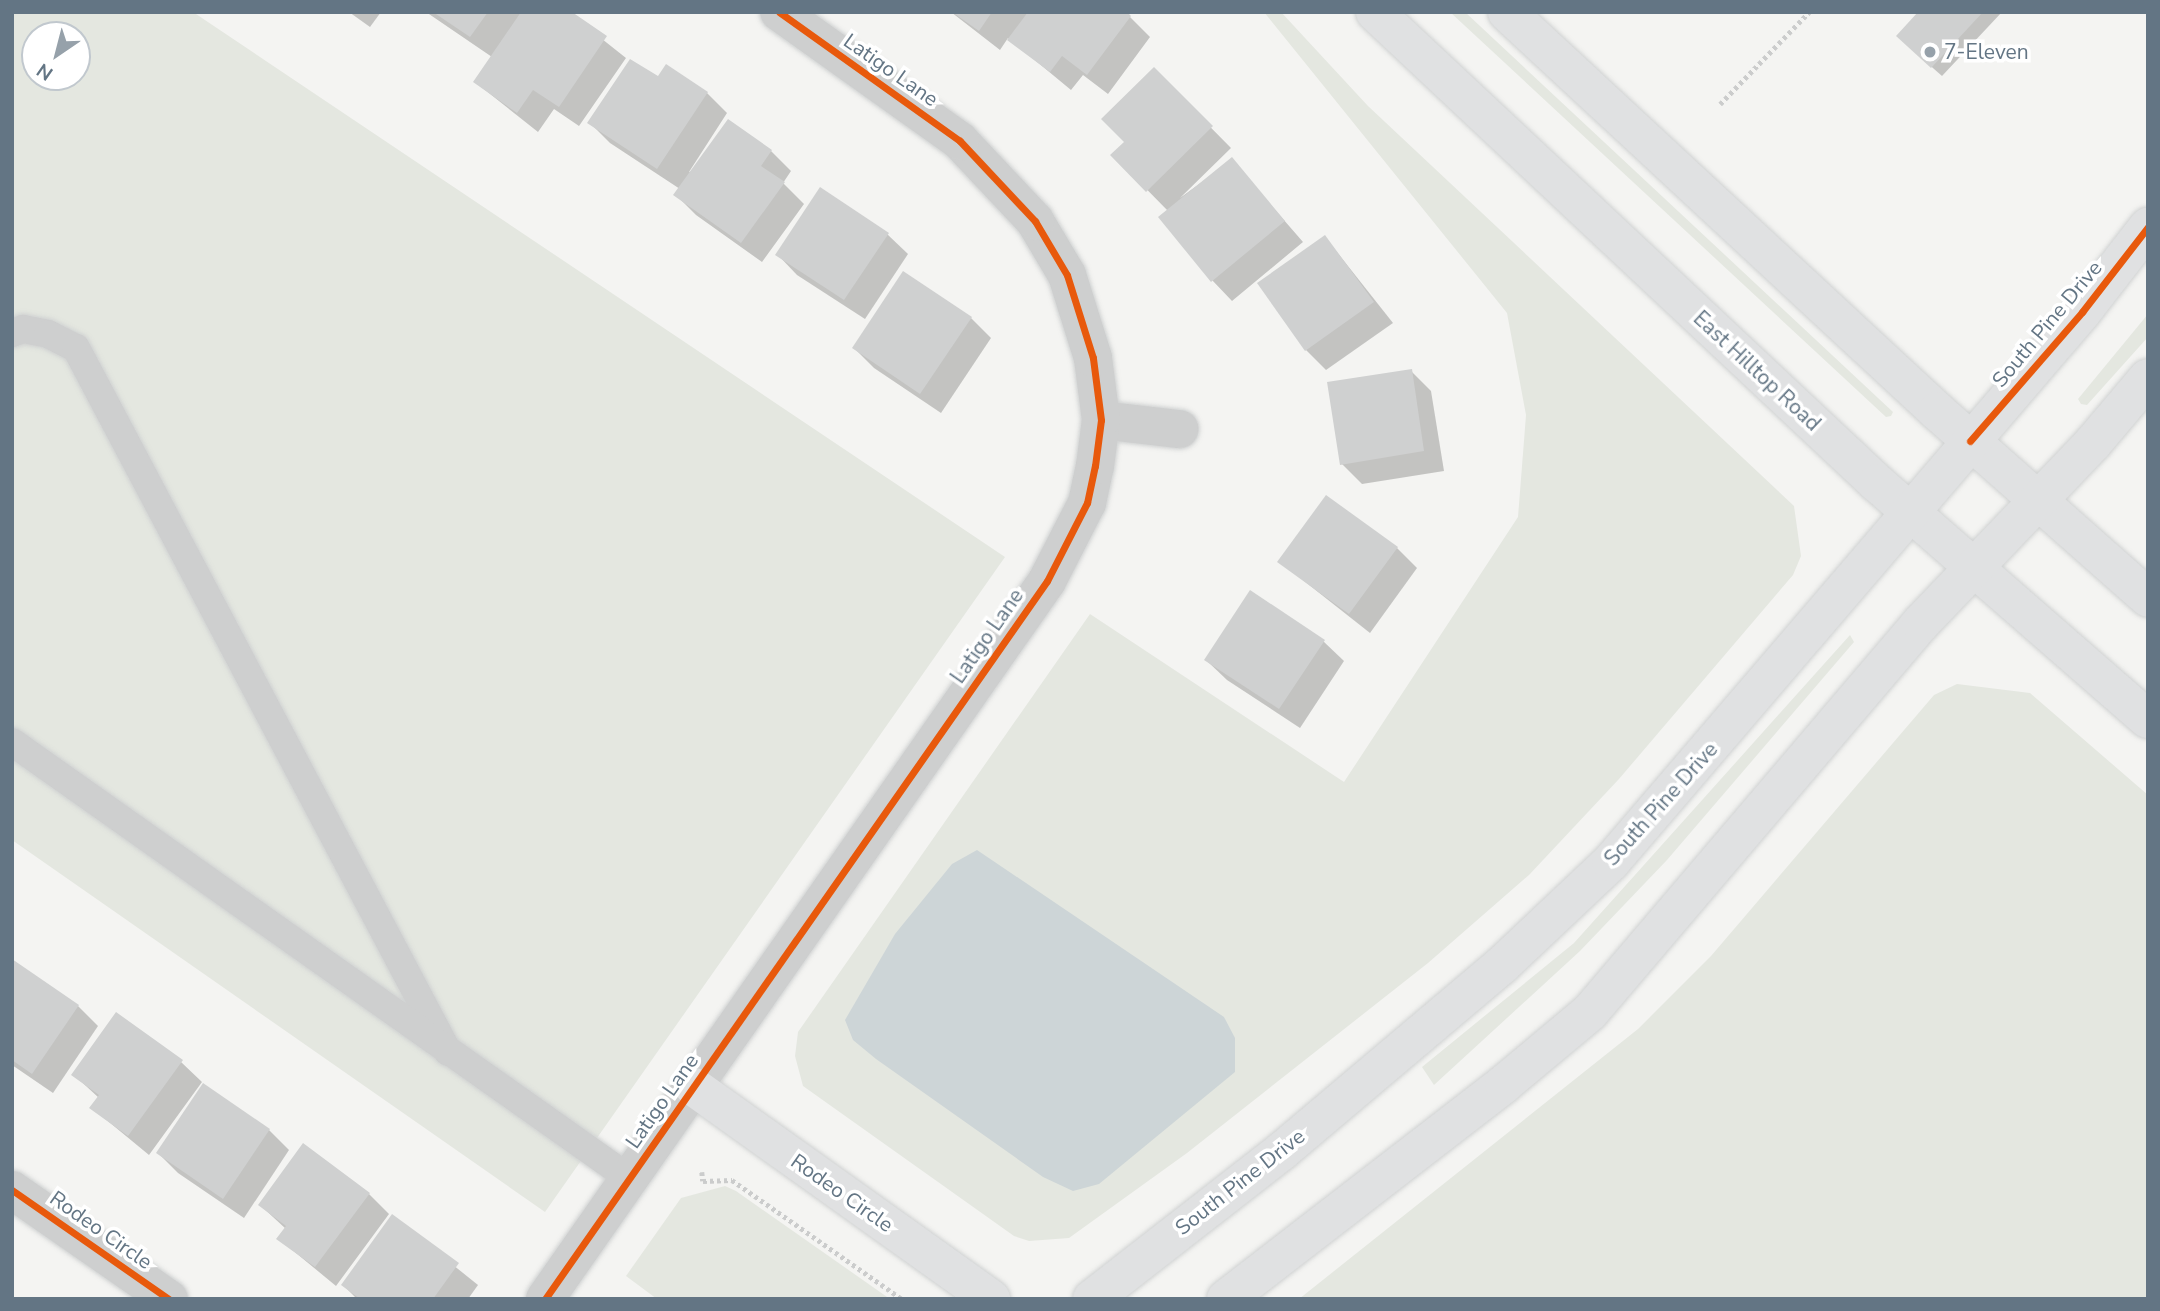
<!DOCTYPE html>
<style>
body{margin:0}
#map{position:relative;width:2160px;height:1311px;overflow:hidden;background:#f4f4f2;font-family:"Nunito Sans",sans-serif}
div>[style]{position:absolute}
.green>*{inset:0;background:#e4e7e0}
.water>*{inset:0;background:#cdd5d7}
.shadow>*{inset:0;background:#0003}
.building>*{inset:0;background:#cfd0d0}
.path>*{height:4.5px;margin-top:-2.25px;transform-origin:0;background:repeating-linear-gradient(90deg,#cbcccc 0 3.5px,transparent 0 7px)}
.roads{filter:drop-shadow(0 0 2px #d0d2d2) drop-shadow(0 0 2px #d0d2d2)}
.lane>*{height:28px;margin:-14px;padding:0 14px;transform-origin:14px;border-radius:14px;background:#cecfcf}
.street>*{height:38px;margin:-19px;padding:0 19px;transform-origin:19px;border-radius:19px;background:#cecfcf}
.secondary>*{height:38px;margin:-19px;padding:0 19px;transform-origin:19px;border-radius:19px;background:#e0e1e2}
.cycleway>*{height:7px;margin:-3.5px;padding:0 3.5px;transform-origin:3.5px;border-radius:3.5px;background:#e8590c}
.dots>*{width:19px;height:19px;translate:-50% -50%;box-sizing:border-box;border:4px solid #fff;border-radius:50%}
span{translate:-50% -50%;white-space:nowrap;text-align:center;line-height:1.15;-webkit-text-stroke:7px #fff;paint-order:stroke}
.poi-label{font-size:21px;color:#637584}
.left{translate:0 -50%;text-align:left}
.street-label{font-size:21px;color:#637584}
.frame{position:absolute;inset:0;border:14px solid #637584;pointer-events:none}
.north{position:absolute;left:21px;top:21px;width:70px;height:70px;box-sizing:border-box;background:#fff;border:2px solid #c1c8ce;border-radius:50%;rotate:215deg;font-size:19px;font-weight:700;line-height:28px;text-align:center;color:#637584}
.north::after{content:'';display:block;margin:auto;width:24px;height:32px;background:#96a1aa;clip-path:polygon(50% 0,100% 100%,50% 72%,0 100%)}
</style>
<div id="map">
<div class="green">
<div style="clip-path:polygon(evenodd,12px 12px,193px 12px,1005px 557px,545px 1212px,12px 840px,12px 12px,35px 35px,77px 35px,77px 77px,35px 77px,35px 35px)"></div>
<div style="clip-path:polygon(1264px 12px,1281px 12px,1368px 106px,1794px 506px,1801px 556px,1793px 575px,1619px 779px,1529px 875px,1428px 963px,1187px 1153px,1069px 1238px,1029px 1241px,1014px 1236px,803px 1086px,795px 1056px,798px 1032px,1090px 614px,1344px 782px,1518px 517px,1526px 415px,1507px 313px)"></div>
<div style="clip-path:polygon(1450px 12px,1465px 12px,1893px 412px,1891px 416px,1886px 417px)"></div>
<div style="clip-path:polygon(2148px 314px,2148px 337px,2087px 405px,2081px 404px,2078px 399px)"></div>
<div style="clip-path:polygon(1850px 635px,1854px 642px,1667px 860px,1580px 951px,1434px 1085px,1422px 1067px,1574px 943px)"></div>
<div style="clip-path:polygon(1957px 684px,2030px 693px,2148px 795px,2148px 1299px,1299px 1299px,1638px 1029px,1711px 956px,1934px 695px)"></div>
<div style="clip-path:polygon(725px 1186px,736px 1191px,890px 1299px,657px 1299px,626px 1276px,681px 1198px)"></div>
</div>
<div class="water">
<div style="clip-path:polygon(977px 850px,1224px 1017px,1235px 1038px,1235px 1072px,1099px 1184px,1073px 1191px,1043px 1177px,876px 1059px,853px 1040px,845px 1020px,895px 934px,952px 864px)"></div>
</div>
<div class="shadow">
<div style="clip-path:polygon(349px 12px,381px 12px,370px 27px)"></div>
<div style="clip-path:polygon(426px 12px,568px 12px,626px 58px,579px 126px,554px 109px,538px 132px,475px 82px,492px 57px)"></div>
<div style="clip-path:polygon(951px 12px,1130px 17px,1150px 37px,1108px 94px,1083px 75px,1071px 90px,1008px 38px,1000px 50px)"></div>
<div style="clip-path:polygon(1921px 12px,2002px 12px,1942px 76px,1908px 46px)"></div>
<div style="clip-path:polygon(1154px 70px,1231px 148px,1180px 198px,1232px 160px,1303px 242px,1232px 301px,1212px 280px,1168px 211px,1113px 155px,1126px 142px)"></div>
<div style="clip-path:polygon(659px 79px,707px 93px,727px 113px,689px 172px,771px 151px,791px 171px,783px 183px,804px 204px,762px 262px,696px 215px,676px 195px,680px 189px,610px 143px,590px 123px)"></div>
<div style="clip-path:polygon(887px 234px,908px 254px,865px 319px,797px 275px,777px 254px)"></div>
<div style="clip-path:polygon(1325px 237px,1393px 323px,1326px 370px,1306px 350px)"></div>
<div style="clip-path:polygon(971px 318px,991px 338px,941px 413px,874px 368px,854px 348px)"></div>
<div style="clip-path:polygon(1411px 371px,1431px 391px,1444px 471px,1362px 484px,1342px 464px)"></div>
<div style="clip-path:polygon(1397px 548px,1417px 568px,1370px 633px,1280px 562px)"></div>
<div style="clip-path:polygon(1323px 641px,1344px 661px,1300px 728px,1227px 680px,1206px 660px)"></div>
<div style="clip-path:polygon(12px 961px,78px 1006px,98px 1026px,53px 1093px,12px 1065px)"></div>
<div style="clip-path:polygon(181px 1062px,202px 1082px,149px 1155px,92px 1108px,99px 1098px,73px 1074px)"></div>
<div style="clip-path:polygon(269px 1130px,289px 1150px,244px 1218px,178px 1173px,158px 1153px)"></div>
<div style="clip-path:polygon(369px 1194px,389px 1214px,336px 1286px,279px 1239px,286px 1229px,260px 1205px)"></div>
<div style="clip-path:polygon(392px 1216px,478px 1285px,468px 1299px,357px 1299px,343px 1285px)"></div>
</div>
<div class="building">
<div style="clip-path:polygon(433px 12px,488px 12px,470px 37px)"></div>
<div style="clip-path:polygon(521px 12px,572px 12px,607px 36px,559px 107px,533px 90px,517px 113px,473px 82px)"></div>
<div style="clip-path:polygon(952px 12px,992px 12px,979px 31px)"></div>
<div style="clip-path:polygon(1028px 12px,1127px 12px,1131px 16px,1087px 75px,1062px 56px,1050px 72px,1007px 40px)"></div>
<div style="clip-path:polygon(1918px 12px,1983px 12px,1931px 68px,1896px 36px)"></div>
<div style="clip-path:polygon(630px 59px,658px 76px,666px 64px,708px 92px,657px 169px,587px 123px)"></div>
<div style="clip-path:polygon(1154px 67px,1213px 126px,1146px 192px,1110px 155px,1124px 142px,1101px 119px)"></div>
<div style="clip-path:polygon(728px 119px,772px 150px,761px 166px,785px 182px,741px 243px,673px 195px)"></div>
<div style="clip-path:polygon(1232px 157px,1285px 221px,1211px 282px,1158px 217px)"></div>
<div style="clip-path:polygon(820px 187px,889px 233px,844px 300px,775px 255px)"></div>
<div style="clip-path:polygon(1325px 235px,1374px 302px,1305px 351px,1257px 283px)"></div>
<div style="clip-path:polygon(903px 271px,972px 317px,920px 394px,852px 348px)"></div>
<div style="clip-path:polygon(1412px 369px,1424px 451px,1340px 465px,1327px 382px)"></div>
<div style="clip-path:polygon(1326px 495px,1398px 547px,1349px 614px,1277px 562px)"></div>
<div style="clip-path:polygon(1250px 590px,1325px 640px,1279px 709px,1204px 660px)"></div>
<div style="clip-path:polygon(12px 959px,79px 1005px,32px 1074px,12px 1060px)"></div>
<div style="clip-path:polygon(116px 1012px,183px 1060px,128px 1136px,89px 1108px,99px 1095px,71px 1075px)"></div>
<div style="clip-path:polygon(203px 1083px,270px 1129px,223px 1199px,156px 1153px)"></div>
<div style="clip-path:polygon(303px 1143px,370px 1193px,315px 1267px,276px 1239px,286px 1226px,258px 1205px)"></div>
<div style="clip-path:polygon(392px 1214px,459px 1263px,433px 1299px,360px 1299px,341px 1285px)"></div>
</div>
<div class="path">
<div style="left:1720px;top:104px;width:128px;rotate:-45.9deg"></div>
<div style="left:702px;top:1172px;width:9px;rotate:84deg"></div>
<div style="left:703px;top:1181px;width:29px;rotate:-2deg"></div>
<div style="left:732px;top:1180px;width:208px;rotate:35deg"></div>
</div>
<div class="roads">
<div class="lane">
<div style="left:12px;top:333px;width:12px;rotate:-20deg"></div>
<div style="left:23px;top:329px;width:25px;rotate:11deg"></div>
<div style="left:48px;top:334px;width:31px;rotate:27deg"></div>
<div style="left:76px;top:348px;width:796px;rotate:62.15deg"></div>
<div style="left:12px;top:742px;width:756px;rotate:35.25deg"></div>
</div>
<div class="street">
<div style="left:1101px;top:420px;width:79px;rotate:6.6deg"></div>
<div style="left:12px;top:1190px;width:191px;rotate:34.8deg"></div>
<div style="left:545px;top:1299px;width:876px;rotate:-55.04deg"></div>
<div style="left:1047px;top:581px;width:88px;rotate:-62.9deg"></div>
<div style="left:1087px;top:503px;width:38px;rotate:-78deg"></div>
<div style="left:1095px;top:466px;width:46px;rotate:-82.6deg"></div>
<div style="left:1101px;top:420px;width:63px;rotate:-97.4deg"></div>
<div style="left:1093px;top:358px;width:87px;rotate:-107.4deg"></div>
<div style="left:1067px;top:275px;width:63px;rotate:-120.7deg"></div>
<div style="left:1035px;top:221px;width:110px;rotate:-133.2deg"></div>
<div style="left:960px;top:141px;width:222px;rotate:-144.5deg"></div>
</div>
<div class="secondary">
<div style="left:1375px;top:12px;width:688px;rotate:43.18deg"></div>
<div style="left:1877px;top:483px;width:359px;rotate:41.1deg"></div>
<div style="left:1507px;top:12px;width:587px;rotate:42.86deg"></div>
<div style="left:1937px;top:411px;width:282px;rotate:41.5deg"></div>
<div style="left:694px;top:1087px;width:365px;rotate:35.5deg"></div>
<div style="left:1092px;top:1299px;width:241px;rotate:-37.9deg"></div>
<div style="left:1282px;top:1151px;width:288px;rotate:-40.2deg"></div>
<div style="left:1502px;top:965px;width:150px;rotate:-43.4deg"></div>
<div style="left:1611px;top:862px;width:724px;rotate:-49.42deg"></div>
<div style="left:2082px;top:312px;width:108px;rotate:-52.2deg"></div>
<div style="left:1226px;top:1299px;width:351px;rotate:-37.7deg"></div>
<div style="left:1504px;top:1084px;width:112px;rotate:-39.9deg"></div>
<div style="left:1590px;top:1012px;width:511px;rotate:-49.61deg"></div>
<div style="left:1921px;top:623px;width:249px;rotate:-46.3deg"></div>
<div style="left:2093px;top:443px;width:85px;rotate:-49.8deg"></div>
</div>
</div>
<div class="cycleway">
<div style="left:1970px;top:441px;width:171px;rotate:-49deg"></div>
<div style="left:2082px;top:312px;width:108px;rotate:-52.2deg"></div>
<div style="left:12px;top:1190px;width:191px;rotate:34.8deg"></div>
<div style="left:545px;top:1299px;width:876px;rotate:-55.04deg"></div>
<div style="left:1047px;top:581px;width:88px;rotate:-62.9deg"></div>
<div style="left:1087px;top:503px;width:38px;rotate:-78deg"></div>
<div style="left:1095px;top:466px;width:46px;rotate:-82.6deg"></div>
<div style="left:1101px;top:420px;width:63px;rotate:-97.4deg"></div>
<div style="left:1093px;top:358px;width:87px;rotate:-107.4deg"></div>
<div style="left:1067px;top:275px;width:63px;rotate:-120.7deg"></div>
<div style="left:1035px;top:221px;width:110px;rotate:-133.2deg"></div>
<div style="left:960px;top:141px;width:222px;rotate:-144.5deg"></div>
</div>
<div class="dots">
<div style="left:1930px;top:52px;background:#96a1aa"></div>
</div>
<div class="poi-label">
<span class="left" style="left:1944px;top:52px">7-Eleven</span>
</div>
<div class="street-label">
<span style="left:891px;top:70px;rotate:35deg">Latigo Lane</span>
<span style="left:2047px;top:324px;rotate:-50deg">South Pine Drive</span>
<span style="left:1757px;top:371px;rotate:43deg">East Hilltop Road</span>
<span style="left:987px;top:636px;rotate:-55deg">Latigo Lane</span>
<span style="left:1661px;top:804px;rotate:-48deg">South Pine Drive</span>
<span style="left:662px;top:1101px;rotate:-55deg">Latigo Lane</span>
<span style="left:1240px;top:1182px;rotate:-38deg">South Pine Drive</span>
<span style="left:842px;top:1193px;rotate:35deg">Rodeo Circle</span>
<span style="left:101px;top:1230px;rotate:35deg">Rodeo Circle</span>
</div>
<div class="frame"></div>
<div class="north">N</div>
</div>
